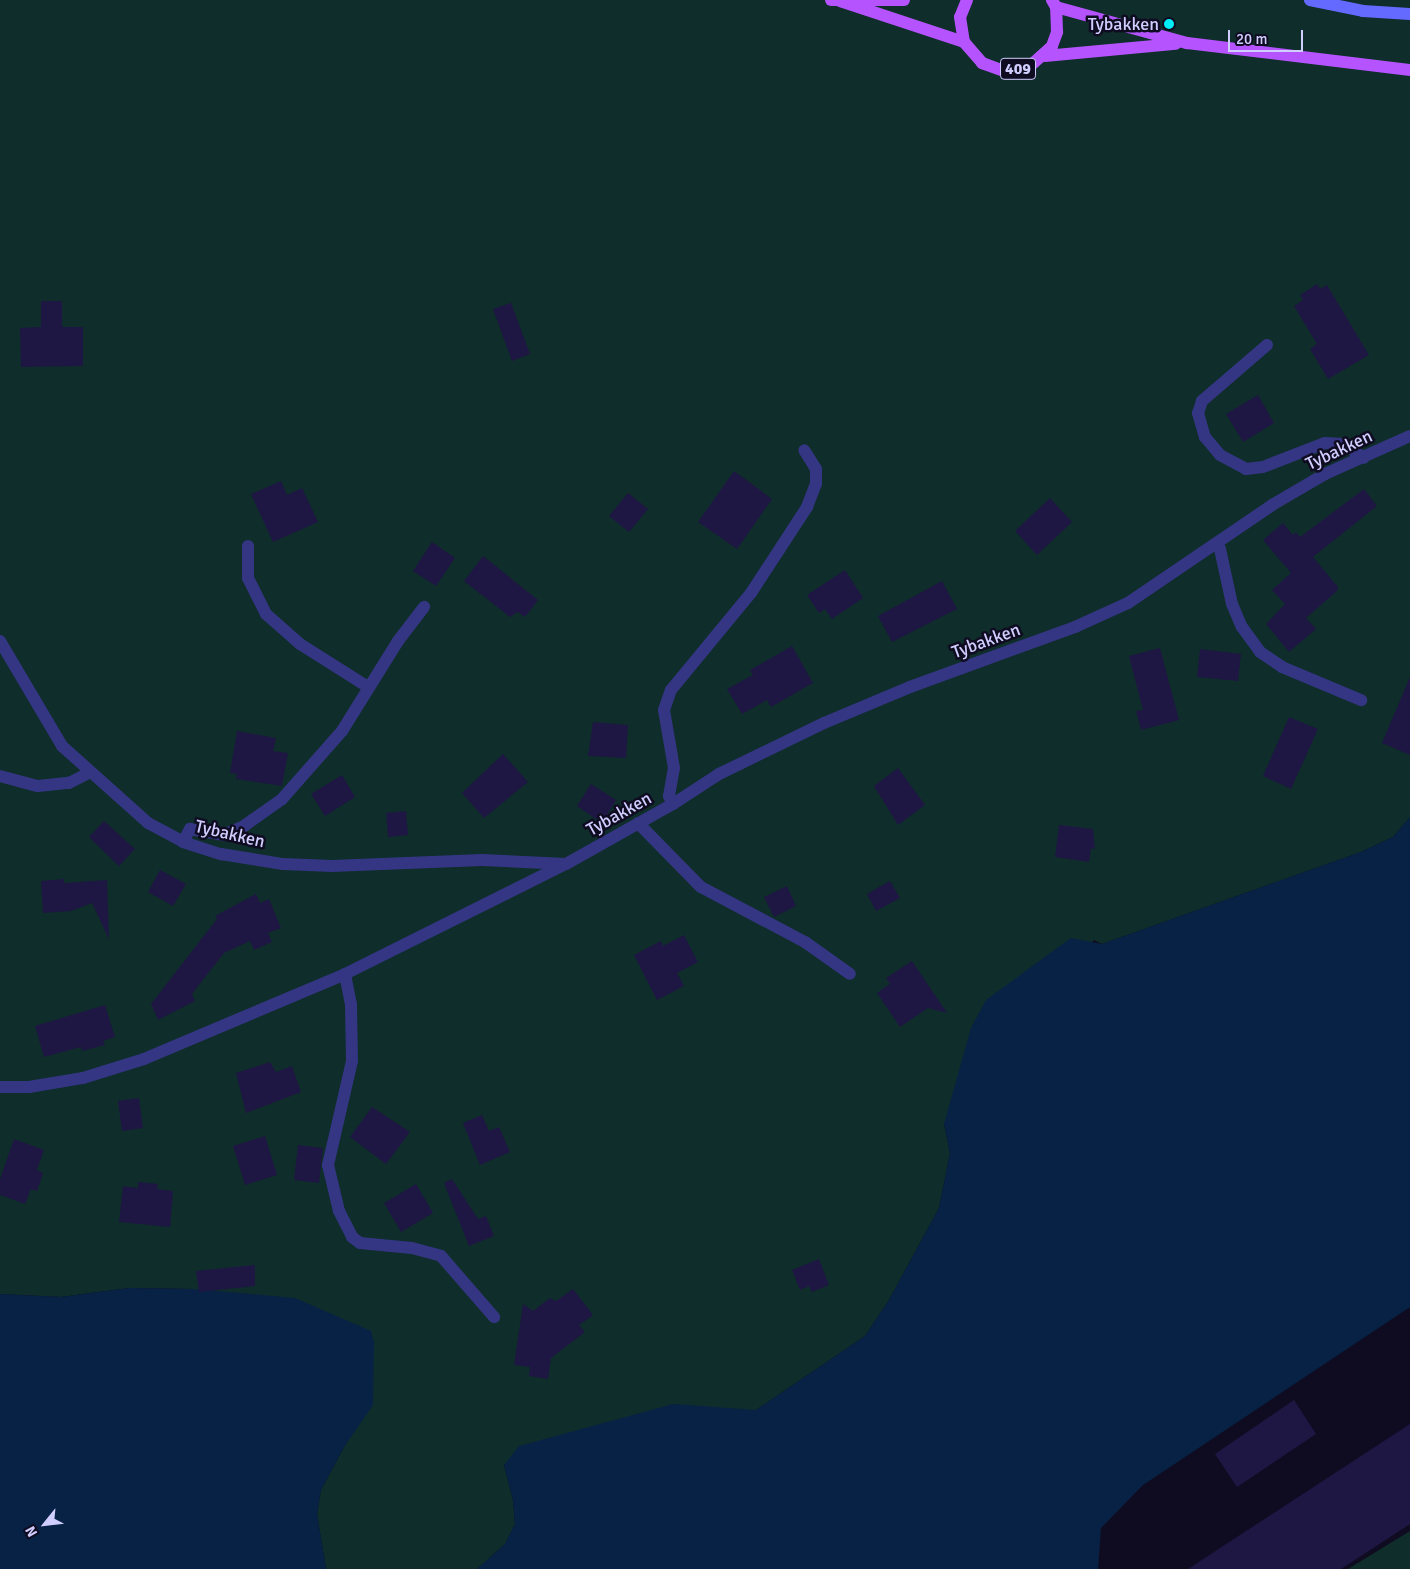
<!DOCTYPE html>
<style>
body{margin:0}
#map{position:relative;width:1410px;height:1569px;overflow:hidden;background:#0f0c22;font-family:Signika,sans-serif}
div>[style]{position:absolute}
.green>*{inset:0;background:#0f2d2a}
.water>*{inset:0;background:#082245}
.building>*{inset:0;background:#1e1744}
.street>*{height:12px;margin:-6px;padding:0 6px;transform-origin:6px;border-radius:6px;background:#343684}
.secondary>*{height:12px;margin:-6px;padding:0 6px;transform-origin:6px;border-radius:6px;background:#646aff}
.primary>*{height:12px;margin:-6px;padding:0 6px;transform-origin:6px;border-radius:6px;background:#b554ff}
.dots>*{width:14px;height:14px;translate:-50% -50%;box-sizing:border-box;border:2px solid #0f0c22;border-radius:50%}
span{translate:-50% -50%;white-space:nowrap;text-align:center;line-height:1.15;-webkit-text-stroke:5px #0f0c22;paint-order:stroke}
.shield-label span{padding:1px 4px;background:#0f0c22;border:1px solid;border-radius:4px;-webkit-text-stroke-width:0}
.shield-label{font-size:16px;color:#d0cdff;font-weight:700}
.poi-label{font-size:18px;color:#d0cdff}
.right{translate:-100% -50%;text-align:right}
.street-label{font-size:18px;color:#d0cdff}
.north{position:absolute;left:20px;top:1499px;width:50px;height:50px;-webkit-text-stroke:4px #0f0c22;paint-order:stroke;rotate:241deg;font-size:14px;font-weight:700;line-height:20px;text-align:center;color:#d0cdff}
.north::after{content:'';display:block;margin:auto;width:18px;height:22px;background:#d0cdff;clip-path:polygon(50% 0,100% 100%,50% 72%,0 100%)}
.scale{position:absolute;left:1228px;top:30px;width:75px;height:22px;box-sizing:border-box;border:2px solid #d0cdff;border-top:0;padding-left:6px;font-size:15px;line-height:18px;white-space:nowrap;color:#d0cdff;-webkit-text-stroke:4px #0f0c22;paint-order:stroke}
</style>
<div id="map">
<div class="green">
<div style="clip-path:polygon(0 0,1410px 0,1410px 817px,1393px 837px,1361px 852px,1102px 944px,1094px 940px,944px 1124px,950px 1153px,939px 1208px,889px 1300px,865px 1336px,756px 1410px,504px 1465px,513px 1500px,515px 1524px,505px 1544px,477px 1569px,326px 1569px,317px 1514px,321px 1490px,344px 1447px,194px 1289px,129px 1288px,61px 1297px,0 1294px)"></div>
<div style="clip-path:polygon(1410px 1531px,1410px 1569px,1348px 1569px)"></div>
</div>
<div class="water">
<div style="clip-path:polygon(1410px 817px,1410px 1307px,1143px 1485px,1101px 1528px,1098px 1569px,477px 1569px,505px 1544px,515px 1524px,513px 1500px,504px 1465px,519px 1446px,673px 1404px,756px 1410px,865px 1336px,889px 1300px,939px 1208px,950px 1153px,944px 1124px,971px 1028px,986px 1000px,1071px 938px,1102px 944px,1361px 852px,1393px 837px)"></div>
<div style="clip-path:polygon(129px 1288px,194px 1289px,295px 1298px,371px 1331px,374px 1342px,373px 1405px,344px 1447px,321px 1490px,317px 1514px,326px 1569px,0 1569px,0 1294px,61px 1297px)"></div>
</div>
<div class="building">
<div style="clip-path:polygon(1317px 284px,1320px 289px,1327px 285px,1369px 355px,1328px 379px,1310px 349px,1317px 344px,1294px 306px,1303px 300px,1300px 295px)"></div>
<div style="clip-path:polygon(41px 301px,62px 301px,62px 327px,83px 327px,83px 366px,21px 367px,20px 328px,41px 327px)"></div>
<div style="clip-path:polygon(511px 303px,530px 354px,512px 361px,493px 309px)"></div>
<div style="clip-path:polygon(1258px 395px,1274px 423px,1243px 442px,1226px 414px)"></div>
<div style="clip-path:polygon(734px 471px,772px 499px,737px 549px,698px 522px)"></div>
<div style="clip-path:polygon(281px 481px,287px 495px,302px 488px,318px 522px,273px 542px,251px 494px)"></div>
<div style="clip-path:polygon(1364px 489px,1377px 506px,1313px 557px,1338px 587px,1337px 591px,1306px 618px,1316px 629px,1289px 652px,1266px 624px,1285px 604px,1272px 590px,1291px 573px,1263px 540px,1283px 523px,1293px 535px,1296px 532px,1300px 537px)"></div>
<div style="clip-path:polygon(628px 493px,648px 509px,629px 532px,609px 516px)"></div>
<div style="clip-path:polygon(1050px 498px,1072px 522px,1037px 555px,1015px 531px)"></div>
<div style="clip-path:polygon(432px 542px,455px 558px,436px 586px,413px 571px)"></div>
<div style="clip-path:polygon(483px 556px,538px 600px,525px 617px,518px 612px,510px 617px,464px 581px)"></div>
<div style="clip-path:polygon(845px 570px,863px 598px,832px 619px,825px 609px,819px 613px,807px 595px)"></div>
<div style="clip-path:polygon(942px 581px,957px 609px,892px 642px,878px 616px)"></div>
<div style="clip-path:polygon(792px 646px,813px 683px,771px 707px,767px 700px,742px 714px,727px 689px,753px 675px,750px 670px)"></div>
<div style="clip-path:polygon(1160px 648px,1179px 720px,1141px 730px,1136px 711px,1143px 710px,1129px 656px)"></div>
<div style="clip-path:polygon(1200px 649px,1241px 654px,1238px 681px,1197px 677px)"></div>
<div style="clip-path:polygon(1410px 677px,1410px 755px,1382px 743px)"></div>
<div style="clip-path:polygon(1289px 717px,1318px 729px,1291px 789px,1263px 776px)"></div>
<div style="clip-path:polygon(593px 722px,628px 725px,626px 758px,588px 756px)"></div>
<div style="clip-path:polygon(237px 731px,276px 738px,273px 751px,288px 753px,282px 786px,236px 779px,237px 774px,230px 773px)"></div>
<div style="clip-path:polygon(503px 754px,528px 782px,484px 818px,462px 793px)"></div>
<div style="clip-path:polygon(898px 768px,925px 805px,898px 825px,874px 786px)"></div>
<div style="clip-path:polygon(342px 775px,355px 797px,325px 816px,311px 794px)"></div>
<div style="clip-path:polygon(591px 784px,616px 800px,602px 823px,577px 806px)"></div>
<div style="clip-path:polygon(406px 811px,408px 835px,388px 837px,386px 813px)"></div>
<div style="clip-path:polygon(104px 821px,135px 849px,119px 866px,89px 837px)"></div>
<div style="clip-path:polygon(1059px 825px,1093px 829px,1095px 849px,1091px 848px,1089px 862px,1055px 857px)"></div>
<div style="clip-path:polygon(160px 870px,186px 884px,173px 906px,148px 892px)"></div>
<div style="clip-path:polygon(64px 879px,64px 883px,107px 880px,109px 939px,92px 903px,71px 911px,43px 913px,41px 881px)"></div>
<div style="clip-path:polygon(890px 881px,900px 898px,876px 911px,867px 894px)"></div>
<div style="clip-path:polygon(787px 886px,796px 906px,774px 917px,764px 897px)"></div>
<div style="clip-path:polygon(256px 894px,260px 903px,269px 899px,281px 928px,268px 933px,272px 942px,254px 950px,250px 941px,224px 953px,192px 994px,195px 1001px,158px 1020px,151px 1004px,217px 919px,215px 916px)"></div>
<div style="clip-path:polygon(684px 935px,698px 962px,677px 973px,684px 986px,657px 1000px,634px 955px,661px 941px,663px 946px)"></div>
<div style="clip-path:polygon(912px 961px,947px 1013px,928px 1008px,900px 1027px,877px 993px,890px 984px,886px 978px)"></div>
<div style="clip-path:polygon(105px 1005px,115px 1037px,103px 1041px,105px 1045px,82px 1051px,81px 1047px,44px 1057px,35px 1026px)"></div>
<div style="clip-path:polygon(270px 1062px,276px 1072px,292px 1066px,301px 1092px,246px 1113px,236px 1073px)"></div>
<div style="clip-path:polygon(139px 1098px,143px 1128px,122px 1131px,118px 1101px)"></div>
<div style="clip-path:polygon(372px 1107px,410px 1132px,386px 1164px,350px 1137px)"></div>
<div style="clip-path:polygon(482px 1115px,489px 1131px,499px 1127px,510px 1152px,480px 1165px,463px 1123px)"></div>
<div style="clip-path:polygon(265px 1136px,277px 1175px,245px 1185px,233px 1146px)"></div>
<div style="clip-path:polygon(14px 1139px,44px 1150px,37px 1170px,43px 1173px,37px 1191px,31px 1189px,25px 1204px,0 1195px,0 1179px)"></div>
<div style="clip-path:polygon(298px 1145px,323px 1148px,319px 1183px,294px 1180px)"></div>
<div style="clip-path:polygon(452px 1179px,478px 1219px,486px 1216px,494px 1236px,469px 1246px,444px 1183px)"></div>
<div style="clip-path:polygon(138px 1182px,158px 1184px,157px 1189px,173px 1191px,170px 1227px,119px 1222px,123px 1186px,138px 1188px)"></div>
<div style="clip-path:polygon(416px 1184px,433px 1213px,401px 1232px,384px 1203px)"></div>
<div style="clip-path:polygon(819px 1259px,829px 1285px,812px 1292px,809px 1286px,800px 1290px,792px 1270px)"></div>
<div style="clip-path:polygon(255px 1265px,255px 1286px,199px 1292px,196px 1271px)"></div>
<div style="clip-path:polygon(573px 1289px,593px 1315px,579px 1325px,585px 1332px,551px 1358px,548px 1379px,529px 1376px,530px 1367px,514px 1365px,523px 1304px,533px 1311px,550px 1298px,556px 1301px)"></div>
<div style="clip-path:polygon(1294px 1400px,1316px 1434px,1237px 1487px,1215px 1454px)"></div>
<div style="clip-path:polygon(1410px 1424px,1410px 1524px,1341px 1569px,1188px 1569px)"></div>
</div>
<div class="street">
<div style="left:1267px;top:345px;width:86px;rotate:139.3deg"></div>
<div style="left:1202px;top:401px;width:13px;rotate:108deg"></div>
<div style="left:1198px;top:413px;width:25px;rotate:74deg"></div>
<div style="left:1205px;top:437px;width:23px;rotate:50deg"></div>
<div style="left:1220px;top:455px;width:30px;rotate:28deg"></div>
<div style="left:1246px;top:469px;width:17px;rotate:-7deg"></div>
<div style="left:1263px;top:467px;width:66px;rotate:-21.2deg"></div>
<div style="left:1325px;top:443px;width:19px;rotate:3deg"></div>
<div style="left:1344px;top:444px;width:24px;rotate:35deg"></div>
<div style="left:1215px;top:544px;width:7px;rotate:45deg"></div>
<div style="left:1220px;top:549px;width:56px;rotate:77.7deg"></div>
<div style="left:1232px;top:604px;width:25px;rotate:67deg"></div>
<div style="left:1242px;top:627px;width:31px;rotate:54deg"></div>
<div style="left:1260px;top:652px;width:27px;rotate:34deg"></div>
<div style="left:1282px;top:667px;width:86px;rotate:22.7deg"></div>
<div style="left:248px;top:546px;width:32px;rotate:90deg"></div>
<div style="left:248px;top:578px;width:40px;rotate:63.4deg"></div>
<div style="left:266px;top:614px;width:45px;rotate:41.4deg"></div>
<div style="left:300px;top:644px;width:80px;rotate:32.3deg"></div>
<div style="left:0;top:641px;width:122px;rotate:59.4deg"></div>
<div style="left:62px;top:746px;width:115px;rotate:41.8deg"></div>
<div style="left:148px;top:823px;width:40px;rotate:28deg"></div>
<div style="left:183px;top:842px;width:40px;rotate:18deg"></div>
<div style="left:221px;top:854px;width:63px;rotate:9.2deg"></div>
<div style="left:283px;top:864px;width:49px;rotate:2.3deg"></div>
<div style="left:332px;top:866px;width:150px;rotate:-2.3deg"></div>
<div style="left:482px;top:860px;width:84px;rotate:2.7deg"></div>
<div style="left:566px;top:864px;width:123px;rotate:-29.3deg"></div>
<div style="left:673px;top:804px;width:55px;rotate:-33.1deg"></div>
<div style="left:719px;top:774px;width:117px;rotate:-25.9deg"></div>
<div style="left:824px;top:723px;width:93px;rotate:-22.7deg"></div>
<div style="left:910px;top:687px;width:176px;rotate:-20deg"></div>
<div style="left:1075px;top:627px;width:58px;rotate:-24.4deg"></div>
<div style="left:1128px;top:603px;width:174px;rotate:-34.2deg"></div>
<div style="left:1272px;top:505px;width:61px;rotate:-30.3deg"></div>
<div style="left:1325px;top:474px;width:93px;rotate:-24.1deg"></div>
<div style="left:0;top:776px;width:39px;rotate:15deg"></div>
<div style="left:38px;top:786px;width:31px;rotate:-6deg"></div>
<div style="left:69px;top:783px;width:22px;rotate:-27deg"></div>
<div style="left:673px;top:804px;width:9px;rotate:-117deg"></div>
<div style="left:669px;top:796px;width:28px;rotate:-80deg"></div>
<div style="left:674px;top:768px;width:59px;rotate:-99.8deg"></div>
<div style="left:664px;top:710px;width:21px;rotate:-71deg"></div>
<div style="left:671px;top:690px;width:126px;rotate:-50.5deg"></div>
<div style="left:751px;top:593px;width:103px;rotate:-56.9deg"></div>
<div style="left:807px;top:507px;width:25px;rotate:-69deg"></div>
<div style="left:816px;top:484px;width:15px;rotate:-90deg"></div>
<div style="left:816px;top:469px;width:22px;rotate:-122deg"></div>
<div style="left:638px;top:823px;width:90px;rotate:45.5deg"></div>
<div style="left:701px;top:887px;width:118px;rotate:27.9deg"></div>
<div style="left:805px;top:942px;width:55px;rotate:35.4deg"></div>
<div style="left:183px;top:842px;width:15px;rotate:-62deg"></div>
<div style="left:190px;top:829px;width:34px;rotate:10deg"></div>
<div style="left:223px;top:835px;width:23px;rotate:-23deg"></div>
<div style="left:244px;top:826px;width:47px;rotate:-35.4deg"></div>
<div style="left:282px;top:799px;width:91px;rotate:-48.6deg"></div>
<div style="left:342px;top:731px;width:106px;rotate:-58.1deg"></div>
<div style="left:398px;top:641px;width:43px;rotate:-52.6deg"></div>
<div style="left:345px;top:974px;width:31px;rotate:79deg"></div>
<div style="left:351px;top:1004px;width:57px;rotate:89deg"></div>
<div style="left:352px;top:1061px;width:107px;rotate:103deg"></div>
<div style="left:328px;top:1165px;width:47px;rotate:76.6deg"></div>
<div style="left:339px;top:1211px;width:29px;rotate:63deg"></div>
<div style="left:352px;top:1237px;width:10px;rotate:37deg"></div>
<div style="left:360px;top:1243px;width:52px;rotate:5.5deg"></div>
<div style="left:412px;top:1248px;width:30px;rotate:15deg"></div>
<div style="left:441px;top:1256px;width:81px;rotate:49deg"></div>
<div style="left:0;top:1087px;width:29px"></div>
<div style="left:29px;top:1087px;width:55px;rotate:-9.5deg"></div>
<div style="left:83px;top:1078px;width:64px;rotate:-17.3deg"></div>
<div style="left:144px;top:1059px;width:218px;rotate:-22.9deg"></div>
<div style="left:345px;top:974px;width:245px;rotate:-26.5deg"></div>
</div>
<div class="secondary">
<div style="left:1310px;top:0;width:54px;rotate:11.7deg"></div>
<div style="left:1363px;top:11px;width:47px;rotate:3.7deg"></div>
</div>
<div class="primary">
<div style="left:831px;top:0;width:73px"></div>
<div style="left:967px;top:0;width:18px;rotate:112deg"></div>
<div style="left:960px;top:17px;width:25px;rotate:81deg"></div>
<div style="left:964px;top:42px;width:28px;rotate:49deg"></div>
<div style="left:982px;top:63px;width:23px;rotate:20deg"></div>
<div style="left:1004px;top:71px;width:25px;rotate:-9deg"></div>
<div style="left:1029px;top:67px;width:31px;rotate:-42deg"></div>
<div style="left:1052px;top:46px;width:15px;rotate:-70deg"></div>
<div style="left:1057px;top:32px;width:25px;rotate:-92deg"></div>
<div style="left:1056px;top:7px;width:8px;rotate:-120deg"></div>
<div style="left:840px;top:1px;width:131px;rotate:18.3deg"></div>
<div style="left:1056px;top:7px;width:136px;rotate:15.4deg"></div>
<div style="left:1187px;top:43px;width:225px;rotate:6.9deg"></div>
<div style="left:1045px;top:56px;width:131px;rotate:-5.3deg"></div>
</div>
<div class="dots">
<div style="left:1169px;top:24px;background:#00eef8"></div>
</div>
<div class="shield-label">
<span style="left:1018px;top:69px">409</span>
</div>
<div class="poi-label">
<span class="right" style="left:1159px;top:24px">Tybakken</span>
</div>
<div class="street-label">
<span style="left:1339px;top:450px;rotate:-25deg">Tybakken</span>
<span style="left:986px;top:641px;rotate:-20deg">Tybakken</span>
<span style="left:619px;top:814px;rotate:-29deg">Tybakken</span>
<span style="left:230px;top:834px;rotate:13deg">Tybakken</span>
</div>
<div class="north">N</div>
<div class="scale">20 m</div>
</div>
